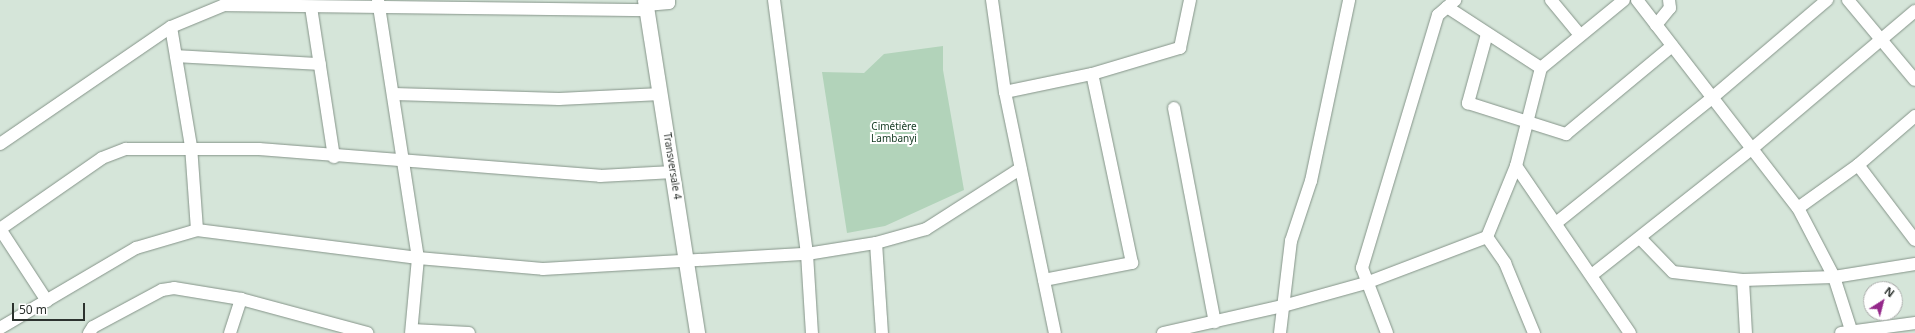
<!DOCTYPE html>
<meta charset="utf-8">
<style>
body{margin:0}
#map{position:relative;width:1915px;height:333px;overflow:hidden;background:#d5e5d9;font-family:"Noto Sans",sans-serif}
div>[style]{position:absolute}
.green>*{inset:0;background:#b2d3ba}
.roads{filter:drop-shadow(0 0 1px #859489) drop-shadow(0 0 1px #859489)}
.minor>*{height:12px;margin:-6px;padding:0 6px;transform-origin:6px;border-radius:6px;background:#fff}
.major>*{height:15px;margin:-7.5px;padding:0 7.5px;transform-origin:7.5px;border-radius:7.5px;background:#fff}
span{translate:-50% -50%;white-space:nowrap;text-align:center;line-height:1.15;-webkit-text-stroke:4px #fff;paint-order:stroke}
.park-label{font-size:10px;color:#11381f}
.street-label{font-size:10px;color:#2c322e}
.north{position:absolute;left:1863px;top:281px;width:40px;height:40px;box-sizing:border-box;background:#fff;border:1px solid #abadab;border-radius:50%;rotate:36deg;font-size:11px;font-weight:700;line-height:16px;text-align:center;color:#2c322e}
.north::after{content:'';display:block;margin:auto;width:14px;height:18px;background:#94288a;clip-path:polygon(50% 0,100% 100%,50% 72%,0 100%)}
.scale{position:absolute;left:12px;top:303px;width:73px;height:18px;box-sizing:border-box;border:2px solid #2c322e;border-top:0;padding-left:5px;font-size:12px;line-height:14px;white-space:nowrap;color:#2c322e;-webkit-text-stroke:3px #fff;paint-order:stroke}
</style>
<div id="map">
<div class="green">
<div style="clip-path:polygon(943px 46px,943px 70px,964px 190px,885px 226px,847px 233px,822px 72px,864px 73px,884px 54px)"></div>
</div>
<div class="roads">
<div class="minor">
<div style="left:378px;top:0;width:261px;rotate:81.2deg"></div>
<div style="left:418px;top:258px;width:75px;rotate:95.3deg"></div>
<div style="left:774px;top:0;width:256px;rotate:82.6deg"></div>
<div style="left:807px;top:254px;width:79px;rotate:86.4deg"></div>
<div style="left:992px;top:0;width:93px;rotate:82deg"></div>
<div style="left:1005px;top:92px;width:246px;rotate:78.3deg"></div>
<div style="left:1551px;top:0;width:45px;rotate:50.4deg"></div>
<div style="left:1637px;top:0;width:263px;rotate:52.3deg"></div>
<div style="left:1798px;top:208px;width:78px;rotate:62.4deg"></div>
<div style="left:1834px;top:277px;width:59px;rotate:72.2deg"></div>
<div style="left:1848px;top:0;width:104px;rotate:50.1deg"></div>
<div style="left:646px;top:5px;width:23px;rotate:-5deg"></div>
<div style="left:669px;top:3px;width:3px;rotate:-90deg"></div>
<div style="left:311px;top:7px;width:152px;rotate:81.3deg"></div>
<div style="left:1447px;top:7px;width:112px;rotate:33deg"></div>
<div style="left:1656px;top:25px;width:22px;rotate:-51deg"></div>
<div style="left:1670px;top:8px;width:8px;rotate:-97deg"></div>
<div style="left:171px;top:27px;width:121px;rotate:80.5deg"></div>
<div style="left:191px;top:146px;width:84px;rotate:85.9deg"></div>
<div style="left:1487px;top:34px;width:72px;rotate:105.4deg"></div>
<div style="left:1468px;top:103px;width:103px;rotate:17.6deg"></div>
<div style="left:1566px;top:134px;width:138px;rotate:-39.7deg"></div>
<div style="left:176px;top:56px;width:144px;rotate:3.2deg"></div>
<div style="left:1005px;top:92px;width:89px;rotate:-11.7deg"></div>
<div style="left:1092px;top:74px;width:92px;rotate:-16.5deg"></div>
<div style="left:1180px;top:48px;width:49px;rotate:-78.2deg"></div>
<div style="left:394px;top:94px;width:165px;rotate:1.7deg"></div>
<div style="left:559px;top:99px;width:102px;rotate:-2.8deg"></div>
<div style="left:1174px;top:108px;width:218px;rotate:79.2deg"></div>
<div style="left:1915px;top:116px;width:75px;rotate:139.3deg"></div>
<div style="left:1858px;top:165px;width:94px;rotate:52.8deg"></div>
<div style="left:0;top:144px;width:207px;rotate:-34.4deg"></div>
<div style="left:171px;top:27px;width:57px;rotate:-22.5deg"></div>
<div style="left:224px;top:5px;width:423px;rotate:0.7deg"></div>
<div style="left:1516px;top:166px;width:202px;rotate:55.7deg"></div>
<div style="left:1798px;top:208px;width:74px;rotate:-35.6deg"></div>
<div style="left:1556px;top:223px;width:201px;rotate:-38.7deg"></div>
<div style="left:1713px;top:97px;width:150px;rotate:-40.4deg"></div>
<div style="left:1487px;top:237px;width:32px;rotate:55deg"></div>
<div style="left:1505px;top:263px;width:76px;rotate:67.5deg"></div>
<div style="left:1640px;top:238px;width:47px;rotate:45.9deg"></div>
<div style="left:1673px;top:272px;width:70px;rotate:6.5deg"></div>
<div style="left:1743px;top:280px;width:91px;rotate:-1.9deg"></div>
<div style="left:1834px;top:277px;width:82px;rotate:-9.1deg"></div>
<div style="left:876px;top:243px;width:90px;rotate:86.2deg"></div>
<div style="left:1593px;top:274px;width:205px;rotate:-38.3deg"></div>
<div style="left:1754px;top:147px;width:211px;rotate:-40.2deg"></div>
<div style="left:1044px;top:280px;width:90px;rotate:-10.9deg"></div>
<div style="left:1132px;top:263px;width:193px;rotate:-101.9deg"></div>
<div style="left:1743px;top:280px;width:53px;rotate:86.8deg"></div>
<div style="left:47px;top:301px;width:86px;rotate:-123.1deg"></div>
<div style="left:0;top:229px;width:124px;rotate:-34.8deg"></div>
<div style="left:102px;top:158px;width:26px;rotate:-21deg"></div>
<div style="left:126px;top:149px;width:133px"></div>
<div style="left:259px;top:149px;width:342px;rotate:4.5deg"></div>
<div style="left:600px;top:176px;width:73px;rotate:-3.1deg"></div>
<div style="left:0;top:328px;width:158px;rotate:-30.5deg"></div>
<div style="left:136px;top:248px;width:64px;rotate:-16.4deg"></div>
<div style="left:197px;top:230px;width:223px;rotate:7.2deg"></div>
<div style="left:418px;top:258px;width:125px;rotate:5deg"></div>
<div style="left:543px;top:269px;width:264px;rotate:-3.3deg"></div>
<div style="left:807px;top:254px;width:70px;rotate:-9.1deg"></div>
<div style="left:876px;top:243px;width:52px;rotate:-15.6deg"></div>
<div style="left:926px;top:229px;width:112px;rotate:-32.6deg"></div>
<div style="left:412px;top:330px;width:57px;rotate:3deg"></div>
<div style="left:89px;top:333px;width:7px;rotate:-56deg"></div>
<div style="left:93px;top:327px;width:78px;rotate:-28.2deg"></div>
<div style="left:162px;top:290px;width:12px;rotate:-9deg"></div>
<div style="left:174px;top:288px;width:68px;rotate:9.3deg"></div>
<div style="left:241px;top:299px;width:131px;rotate:15.1deg"></div>
<div style="left:230px;top:333px;width:36px;rotate:-72deg"></div>
<div style="left:1163px;top:333px;width:123px;rotate:-12.7deg"></div>
<div style="left:1283px;top:306px;width:86px;rotate:-15.5deg"></div>
<div style="left:1366px;top:283px;width:129px;rotate:-20.8deg"></div>
<div style="left:1487px;top:237px;width:77px;rotate:-67.8deg"></div>
<div style="left:1516px;top:166px;width:101px;rotate:-75.7deg"></div>
<div style="left:1541px;top:68px;width:107px;rotate:-39.3deg"></div>
<div style="left:1280px;top:333px;width:93px;rotate:-83.2deg"></div>
<div style="left:1291px;top:241px;width:63px;rotate:-71.6deg"></div>
<div style="left:1311px;top:181px;width:185px;rotate:-78.1deg"></div>
<div style="left:1387px;top:333px;width:70px;rotate:-111deg"></div>
<div style="left:1362px;top:268px;width:264px;rotate:-73.3deg"></div>
<div style="left:1438px;top:15px;width:23px;rotate:-41deg"></div>
<div style="left:1841px;top:333px;width:75px;rotate:-7.7deg"></div>
</div>
<div class="major">
<div style="left:645px;top:0;width:337px;rotate:81.1deg"></div>
</div>
</div>
<div class="park-label">
<span style="left:894px;top:132px">Cimétière<br>Lambanyi</span>
</div>
<div class="street-label">
<span style="left:672px;top:166px;rotate:81deg">Transversale 4</span>
</div>
<div class="north">N</div>
<div class="scale">50 m</div>
</div>
